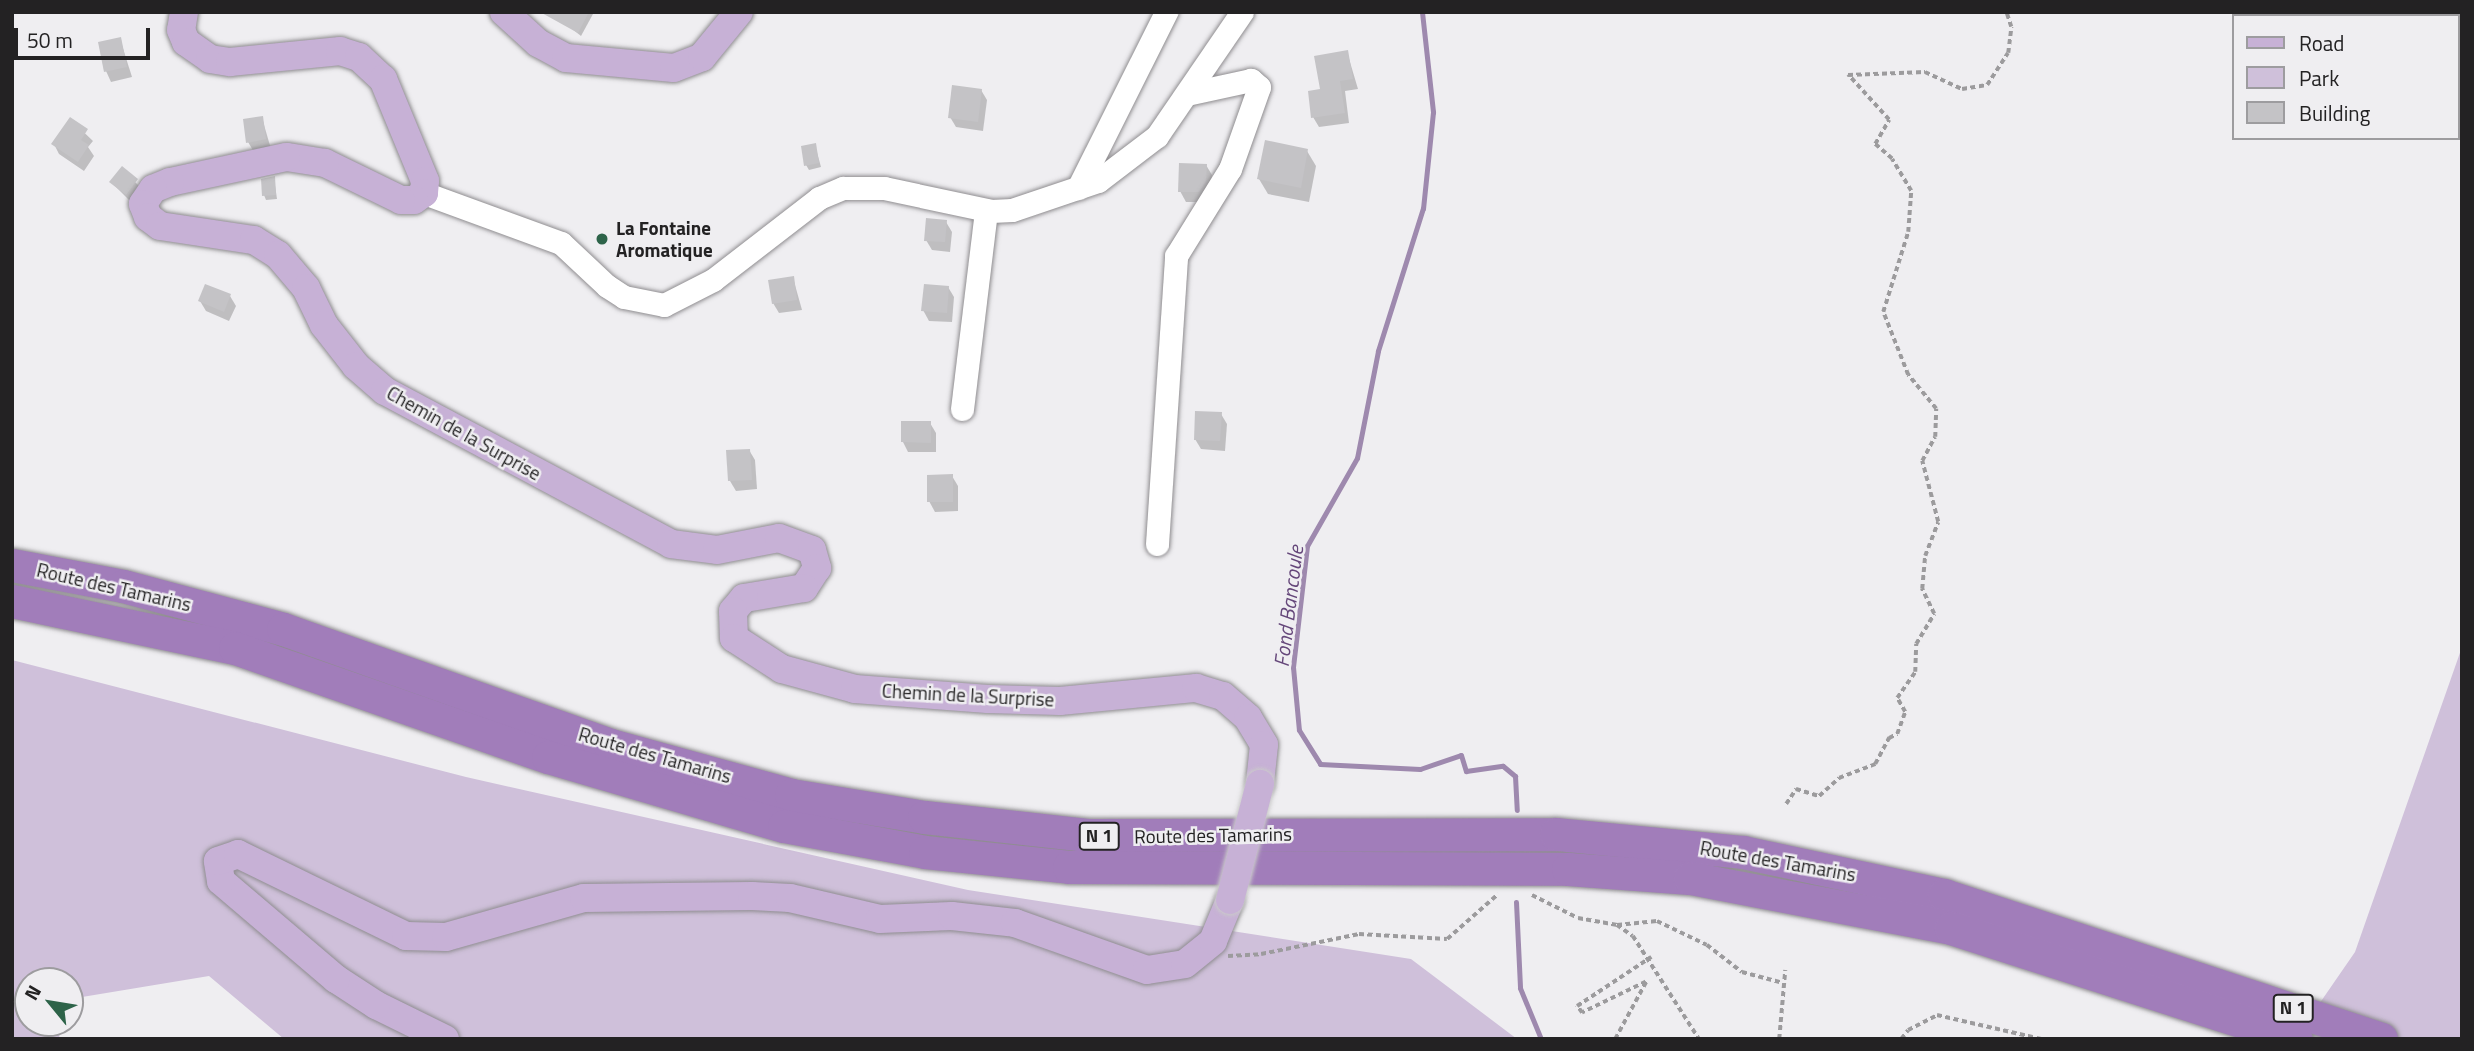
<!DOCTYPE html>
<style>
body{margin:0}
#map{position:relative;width:2474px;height:1051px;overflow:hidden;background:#efeef1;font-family:"Titillium Web",sans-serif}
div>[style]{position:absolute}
.green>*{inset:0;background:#cfc0da}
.shadow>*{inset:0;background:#0003}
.stream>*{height:5px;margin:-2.5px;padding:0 2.5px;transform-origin:2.5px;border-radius:2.5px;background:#9e89ae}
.building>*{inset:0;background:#c4c3c6}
.path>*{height:3.5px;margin-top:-1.75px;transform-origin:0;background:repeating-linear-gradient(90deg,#9c9b9d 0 5px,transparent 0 8.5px)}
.roads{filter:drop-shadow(0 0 2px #8f8d90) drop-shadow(0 0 2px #8f8d90)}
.minor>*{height:23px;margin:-11.5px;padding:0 11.5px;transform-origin:11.5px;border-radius:11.5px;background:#fff}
.major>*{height:28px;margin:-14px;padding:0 14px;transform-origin:14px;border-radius:14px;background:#c7b1d6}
.highway>*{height:33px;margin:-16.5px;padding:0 16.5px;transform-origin:16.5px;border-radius:16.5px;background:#a17dba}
.bridges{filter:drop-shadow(0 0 2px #cacaca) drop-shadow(0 0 2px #cacaca)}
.major-bridge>*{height:28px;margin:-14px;padding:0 14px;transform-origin:14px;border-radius:14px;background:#c7b1d6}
.dots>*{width:19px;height:19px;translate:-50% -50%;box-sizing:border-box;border:4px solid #efeef1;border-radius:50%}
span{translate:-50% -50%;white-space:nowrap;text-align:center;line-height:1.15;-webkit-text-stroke:5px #efeef1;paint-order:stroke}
.shield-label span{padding:2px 5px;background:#efeef1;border:2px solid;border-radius:5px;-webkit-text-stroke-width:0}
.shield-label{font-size:18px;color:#232223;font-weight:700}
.poi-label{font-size:19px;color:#232223;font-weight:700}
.left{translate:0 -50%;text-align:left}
.street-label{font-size:19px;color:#232223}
.water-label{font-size:21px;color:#65477a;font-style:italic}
.frame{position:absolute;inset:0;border:14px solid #232223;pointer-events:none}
.legend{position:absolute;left:2232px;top:14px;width:228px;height:126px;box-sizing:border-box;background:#efeef1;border:2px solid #9d9c9f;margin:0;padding:9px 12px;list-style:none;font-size:21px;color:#232223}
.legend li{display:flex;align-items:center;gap:14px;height:35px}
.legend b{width:35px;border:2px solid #9d9c9f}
.north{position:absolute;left:14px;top:967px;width:70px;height:70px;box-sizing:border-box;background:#efeef1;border:2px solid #9d9c9f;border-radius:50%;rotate:300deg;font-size:19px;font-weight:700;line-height:28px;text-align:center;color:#232223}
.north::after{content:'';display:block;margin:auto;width:24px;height:32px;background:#2d6349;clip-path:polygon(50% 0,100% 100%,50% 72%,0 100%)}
.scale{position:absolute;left:14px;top:28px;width:136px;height:32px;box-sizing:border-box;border:4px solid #232223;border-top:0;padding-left:9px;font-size:21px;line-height:24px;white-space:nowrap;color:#232223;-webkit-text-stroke:5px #efeef1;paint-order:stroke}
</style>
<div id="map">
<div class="green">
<div style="clip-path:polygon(2462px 647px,2462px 1039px,2295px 1039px,2355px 952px)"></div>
<div style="clip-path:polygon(12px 660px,466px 777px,968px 890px,1411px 959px,1517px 1039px,284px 1039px,209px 976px,70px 999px,70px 981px,28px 981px,28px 1023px,61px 1023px,59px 1039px,12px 1039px)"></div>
</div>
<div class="shadow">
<div style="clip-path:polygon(569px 12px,593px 14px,581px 36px,567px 25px)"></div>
<div style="clip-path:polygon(2260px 12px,2316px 12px,2318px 16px,2259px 16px)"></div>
<div style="clip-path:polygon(120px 39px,132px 77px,111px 82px,106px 71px)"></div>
<div style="clip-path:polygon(1347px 52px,1358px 89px,1345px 91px,1349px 123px,1319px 127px,1313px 117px)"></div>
<div style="clip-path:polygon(981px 90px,987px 100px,983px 131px,956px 127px,950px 117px)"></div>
<div style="clip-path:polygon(262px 118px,271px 149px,254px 152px,248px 142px)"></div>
<div style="clip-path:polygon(70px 119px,93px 141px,88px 147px,94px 156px,84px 171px,59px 154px,54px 144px)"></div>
<div style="clip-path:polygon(815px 145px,821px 167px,809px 170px,806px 165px)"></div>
<div style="clip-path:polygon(1307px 151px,1316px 166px,1309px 202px,1268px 194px,1259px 179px)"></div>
<div style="clip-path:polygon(1206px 165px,1212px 175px,1211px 191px,1205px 202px,1186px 202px,1180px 191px)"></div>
<div style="clip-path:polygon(122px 169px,143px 190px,133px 204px,111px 182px)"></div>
<div style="clip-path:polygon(274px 178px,277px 199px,266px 200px,264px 195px)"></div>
<div style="clip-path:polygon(946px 222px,952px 232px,950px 252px,932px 250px,926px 240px)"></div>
<div style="clip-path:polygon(793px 278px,802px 310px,779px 313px,773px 303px)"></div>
<div style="clip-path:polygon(948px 287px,954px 297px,952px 322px,929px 321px,923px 310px)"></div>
<div style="clip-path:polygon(230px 296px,236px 306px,229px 321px,206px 311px,200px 301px)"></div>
<div style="clip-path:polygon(1221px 414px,1227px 424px,1225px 451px,1201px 449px,1195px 439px)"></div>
<div style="clip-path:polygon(930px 423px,936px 433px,936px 452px,908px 452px,903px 442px)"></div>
<div style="clip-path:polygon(749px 450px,755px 460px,757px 489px,736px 491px,730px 481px)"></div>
<div style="clip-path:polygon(952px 476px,958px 486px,958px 511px,935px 512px,929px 501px)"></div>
</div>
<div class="stream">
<div style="left:1422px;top:12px;width:101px;rotate:83.7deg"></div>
<div style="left:1433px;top:112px;width:97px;rotate:95.9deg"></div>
<div style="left:1423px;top:208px;width:150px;rotate:107.5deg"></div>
<div style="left:1378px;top:351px;width:109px;rotate:101.1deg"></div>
<div style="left:1357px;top:458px;width:101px;rotate:119.6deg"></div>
<div style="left:1307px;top:546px;width:122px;rotate:96.6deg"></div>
<div style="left:1293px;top:667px;width:63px;rotate:84.6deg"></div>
<div style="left:1299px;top:730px;width:40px;rotate:58deg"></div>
<div style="left:1320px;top:764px;width:100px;rotate:2.9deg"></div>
<div style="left:1420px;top:769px;width:43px;rotate:-18.9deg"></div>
<div style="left:1461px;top:755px;width:17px;rotate:73deg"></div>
<div style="left:1466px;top:771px;width:37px;rotate:-8deg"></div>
<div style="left:1503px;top:766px;width:16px;rotate:40deg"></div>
<div style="left:1515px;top:776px;width:34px;rotate:87deg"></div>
<div style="left:1516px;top:902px;width:86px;rotate:87.3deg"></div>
<div style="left:1520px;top:988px;width:55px;rotate:67.6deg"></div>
</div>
<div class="building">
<div style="clip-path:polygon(540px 12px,589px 12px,578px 33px)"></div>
<div style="clip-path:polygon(121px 37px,127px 67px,104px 72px,98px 42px)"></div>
<div style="clip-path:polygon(1348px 50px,1353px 79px,1340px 81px,1345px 113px,1311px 118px,1308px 91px,1320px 89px,1314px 56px)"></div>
<div style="clip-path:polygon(952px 85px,982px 89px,978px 122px,948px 118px)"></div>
<div style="clip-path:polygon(263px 116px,266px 139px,246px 143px,243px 119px)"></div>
<div style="clip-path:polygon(70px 117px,88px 129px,81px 140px,89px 145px,78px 162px,51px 144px)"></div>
<div style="clip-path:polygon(1265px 140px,1308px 149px,1301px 188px,1257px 179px)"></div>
<div style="clip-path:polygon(816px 143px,819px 163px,804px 166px,801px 146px)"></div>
<div style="clip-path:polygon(1179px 163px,1207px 164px,1206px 181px,1199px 192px,1178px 192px)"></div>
<div style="clip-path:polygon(122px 166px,138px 179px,126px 195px,109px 182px)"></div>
<div style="clip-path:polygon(275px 176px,276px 195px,262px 196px,261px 179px)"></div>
<div style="clip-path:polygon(926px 218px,947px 220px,945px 242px,924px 241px)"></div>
<div style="clip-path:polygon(794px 276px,797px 300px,772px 304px,768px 280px)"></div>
<div style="clip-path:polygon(205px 284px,231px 294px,224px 312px,198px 301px)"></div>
<div style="clip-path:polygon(924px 284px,949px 286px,947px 313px,921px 311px)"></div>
<div style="clip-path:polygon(1195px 411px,1222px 412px,1220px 441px,1194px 440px)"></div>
<div style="clip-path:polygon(901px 421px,931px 421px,931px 443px,901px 442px)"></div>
<div style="clip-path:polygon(750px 449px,752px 480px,728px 481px,726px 450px)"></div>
<div style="clip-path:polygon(953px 474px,953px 502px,927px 502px,927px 475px)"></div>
</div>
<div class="path">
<div style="left:1786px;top:804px;width:18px;rotate:-56deg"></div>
<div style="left:1796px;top:789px;width:24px;rotate:17deg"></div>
<div style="left:1819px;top:796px;width:27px;rotate:-42deg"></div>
<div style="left:1839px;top:778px;width:39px;rotate:-21deg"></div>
<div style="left:1875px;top:764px;width:30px;rotate:-62deg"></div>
<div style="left:1889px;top:738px;width:9px;rotate:-27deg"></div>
<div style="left:1897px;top:734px;width:23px;rotate:-70deg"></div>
<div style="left:1905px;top:712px;width:16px;rotate:-120deg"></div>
<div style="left:1897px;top:698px;width:32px;rotate:-55deg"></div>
<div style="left:1915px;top:672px;width:28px;rotate:-88deg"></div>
<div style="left:1916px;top:644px;width:35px;rotate:-59deg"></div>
<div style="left:1934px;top:614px;width:28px;rotate:-116deg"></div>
<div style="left:1922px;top:589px;width:33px;rotate:-85deg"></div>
<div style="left:1925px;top:556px;width:36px;rotate:-69deg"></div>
<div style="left:1938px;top:522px;width:63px;rotate:-104.7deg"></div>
<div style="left:1922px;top:461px;width:27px;rotate:-62deg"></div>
<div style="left:1935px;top:437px;width:28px;rotate:-88deg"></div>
<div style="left:1936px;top:409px;width:44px;rotate:-129.5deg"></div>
<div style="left:1908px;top:375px;width:68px;rotate:-111.6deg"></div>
<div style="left:1883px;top:312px;width:84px;rotate:-72.6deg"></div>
<div style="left:1908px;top:232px;width:41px;rotate:-85.8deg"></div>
<div style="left:1911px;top:191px;width:37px;rotate:-121deg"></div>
<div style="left:1892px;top:159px;width:23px;rotate:-139deg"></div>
<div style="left:1875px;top:144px;width:28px;rotate:-60deg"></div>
<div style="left:1889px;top:120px;width:61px;rotate:-132.3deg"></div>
<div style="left:1848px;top:75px;width:77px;rotate:-2.2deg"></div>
<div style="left:1925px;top:72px;width:41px;rotate:24.7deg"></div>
<div style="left:1962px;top:89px;width:25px;rotate:-9deg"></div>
<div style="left:1987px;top:85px;width:38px;rotate:-57deg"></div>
<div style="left:2008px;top:53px;width:26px;rotate:-83deg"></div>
<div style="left:2011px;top:27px;width:16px;rotate:-108deg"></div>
<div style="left:1532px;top:895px;width:51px;rotate:26.6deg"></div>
<div style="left:1578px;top:918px;width:40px;rotate:10deg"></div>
<div style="left:1617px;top:925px;width:19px;rotate:35deg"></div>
<div style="left:1633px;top:936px;width:122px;rotate:57.3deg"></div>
<div style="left:1617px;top:925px;width:40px;rotate:-5.7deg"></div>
<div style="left:1657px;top:921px;width:55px;rotate:25.6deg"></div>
<div style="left:1707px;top:945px;width:44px;rotate:37.6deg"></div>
<div style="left:1742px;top:972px;width:42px;rotate:15deg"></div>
<div style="left:1228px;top:956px;width:33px;rotate:-3deg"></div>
<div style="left:1261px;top:954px;width:100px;rotate:-11.5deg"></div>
<div style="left:1359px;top:934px;width:88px;rotate:3.3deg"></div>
<div style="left:1447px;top:939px;width:68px;rotate:-41.4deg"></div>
<div style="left:1615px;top:1039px;width:65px;rotate:-61.5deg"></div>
<div style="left:1646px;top:982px;width:71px;rotate:154.2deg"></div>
<div style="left:1582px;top:1013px;width:9px;rotate:-126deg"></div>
<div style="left:1577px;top:1006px;width:89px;rotate:-33.5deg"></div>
<div style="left:1779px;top:1039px;width:69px;rotate:-85deg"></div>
<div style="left:1901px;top:1039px;width:11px;rotate:-52deg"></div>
<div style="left:1908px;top:1030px;width:33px;rotate:-27deg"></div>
<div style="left:1937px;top:1015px;width:107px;rotate:13deg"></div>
</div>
<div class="roads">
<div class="minor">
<div style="left:2432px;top:16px;width:9px;rotate:-27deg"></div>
<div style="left:1078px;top:188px;width:197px;rotate:-63.4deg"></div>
<div style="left:424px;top:193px;width:146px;rotate:20.1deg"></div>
<div style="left:561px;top:243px;width:63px;rotate:43.1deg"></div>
<div style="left:607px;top:286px;width:20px;rotate:33deg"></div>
<div style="left:624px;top:297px;width:41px;rotate:11.3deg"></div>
<div style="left:664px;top:305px;width:55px;rotate:-27deg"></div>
<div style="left:713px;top:280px;width:134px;rotate:-37.7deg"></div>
<div style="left:819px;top:198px;width:26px;rotate:-23deg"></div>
<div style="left:843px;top:188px;width:41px"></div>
<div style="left:884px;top:188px;width:109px;rotate:12.1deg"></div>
<div style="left:991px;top:211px;width:21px;rotate:-3deg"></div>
<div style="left:1012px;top:210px;width:91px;rotate:-18.6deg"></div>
<div style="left:1098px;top:181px;width:74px;rotate:-37.3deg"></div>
<div style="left:1157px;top:136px;width:150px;rotate:-55.6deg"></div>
<div style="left:962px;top:409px;width:200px;rotate:-83.1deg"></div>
<div style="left:1157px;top:544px;width:289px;rotate:-86.2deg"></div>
<div style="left:1176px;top:256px;width:102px;rotate:-58.2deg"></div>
<div style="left:1230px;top:169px;width:87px;rotate:-70.5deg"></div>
<div style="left:1259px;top:87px;width:11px;rotate:-139deg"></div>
<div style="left:1251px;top:80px;width:66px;rotate:167.8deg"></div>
</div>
<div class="major">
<div style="left:184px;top:12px;width:18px;rotate:99deg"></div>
<div style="left:181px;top:30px;width:13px;rotate:67deg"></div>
<div style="left:186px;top:42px;width:29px;rotate:35deg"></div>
<div style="left:210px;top:59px;width:20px;rotate:9deg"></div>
<div style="left:230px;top:62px;width:111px;rotate:-5.7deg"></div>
<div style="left:340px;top:51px;width:20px;rotate:18deg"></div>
<div style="left:359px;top:57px;width:33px;rotate:43deg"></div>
<div style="left:383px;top:79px;width:110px;rotate:67.6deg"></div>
<div style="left:425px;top:181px;width:12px;rotate:95deg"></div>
<div style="left:424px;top:193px;width:12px;rotate:145deg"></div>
<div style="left:414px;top:200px;width:13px;rotate:180deg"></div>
<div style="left:401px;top:200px;width:85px;rotate:-154deg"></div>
<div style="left:325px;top:163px;width:39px;rotate:-171deg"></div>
<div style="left:286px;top:157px;width:119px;rotate:167.8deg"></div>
<div style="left:170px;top:182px;width:18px;rotate:158deg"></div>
<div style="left:153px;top:189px;width:18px;rotate:124deg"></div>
<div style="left:143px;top:204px;width:14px;rotate:69deg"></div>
<div style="left:148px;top:217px;width:15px;rotate:37deg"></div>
<div style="left:160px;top:226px;width:95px;rotate:8.5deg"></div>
<div style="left:254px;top:240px;width:28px;rotate:32deg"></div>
<div style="left:278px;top:255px;width:43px;rotate:49.7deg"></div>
<div style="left:306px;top:288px;width:41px;rotate:64.1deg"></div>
<div style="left:324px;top:325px;width:52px;rotate:52deg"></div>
<div style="left:356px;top:366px;width:38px;rotate:41deg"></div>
<div style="left:385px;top:391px;width:324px;rotate:28.1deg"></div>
<div style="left:671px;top:544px;width:46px;rotate:7.4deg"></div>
<div style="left:717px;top:550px;width:63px;rotate:-11deg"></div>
<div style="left:779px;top:538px;width:35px;rotate:20deg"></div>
<div style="left:812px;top:550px;width:19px;rotate:74deg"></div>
<div style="left:817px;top:568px;width:24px;rotate:123deg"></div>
<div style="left:804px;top:588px;width:61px;rotate:170.5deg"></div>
<div style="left:744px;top:598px;width:17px;rotate:130deg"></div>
<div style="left:733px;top:611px;width:27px;rotate:88deg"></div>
<div style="left:734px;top:638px;width:57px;rotate:32.9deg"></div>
<div style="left:782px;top:669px;width:76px;rotate:15.3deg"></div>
<div style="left:855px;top:689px;width:133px;rotate:4.3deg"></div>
<div style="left:988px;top:699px;width:72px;rotate:1.6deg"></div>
<div style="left:1060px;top:701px;width:137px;rotate:-5.5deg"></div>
<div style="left:1196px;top:688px;width:28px;rotate:17deg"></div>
<div style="left:1223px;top:696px;width:33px;rotate:41deg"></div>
<div style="left:1248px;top:718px;width:31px;rotate:59deg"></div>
<div style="left:1264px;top:745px;width:39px;rotate:96deg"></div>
<div style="left:504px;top:12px;width:46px;rotate:42.4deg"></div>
<div style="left:538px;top:43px;width:32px;rotate:28deg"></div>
<div style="left:566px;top:58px;width:108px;rotate:5.3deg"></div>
<div style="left:674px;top:68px;width:30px;rotate:-21deg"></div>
<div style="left:702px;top:57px;width:58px;rotate:-50.6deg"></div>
<div style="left:445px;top:1039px;width:77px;rotate:-153.8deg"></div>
<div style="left:376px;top:1005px;width:48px;rotate:-147deg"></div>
<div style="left:336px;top:979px;width:151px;rotate:-139.6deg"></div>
<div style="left:221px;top:881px;width:20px;rotate:-99deg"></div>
<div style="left:218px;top:861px;width:21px;rotate:-19deg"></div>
<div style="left:238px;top:854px;width:187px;rotate:26deg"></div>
<div style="left:406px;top:936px;width:40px;rotate:1.4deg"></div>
<div style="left:446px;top:937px;width:143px;rotate:-15.8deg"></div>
<div style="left:584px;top:898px;width:168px;rotate:-0.7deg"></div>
<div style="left:752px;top:896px;width:38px;rotate:3deg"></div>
<div style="left:790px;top:898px;width:92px;rotate:13.1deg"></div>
<div style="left:880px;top:919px;width:72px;rotate:-2.4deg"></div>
<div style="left:952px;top:916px;width:63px;rotate:6.3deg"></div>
<div style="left:1015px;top:923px;width:140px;rotate:19.6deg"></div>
<div style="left:1147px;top:970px;width:38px;rotate:-9deg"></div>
<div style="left:1185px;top:964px;width:36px;rotate:-39deg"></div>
<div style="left:1213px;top:941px;width:44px;rotate:-67.5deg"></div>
</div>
<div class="highway">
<div style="left:12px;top:565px;width:113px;rotate:10.7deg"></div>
<div style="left:123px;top:586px;width:166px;rotate:15deg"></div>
<div style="left:283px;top:629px;width:347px;rotate:19.5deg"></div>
<div style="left:610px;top:745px;width:188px;rotate:15.4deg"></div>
<div style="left:791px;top:795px;width:135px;rotate:9.4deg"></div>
<div style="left:924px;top:817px;width:164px;rotate:6.3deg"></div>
<div style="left:1087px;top:835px;width:469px;rotate:-0.1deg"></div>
<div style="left:1556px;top:834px;width:188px;rotate:5.5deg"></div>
<div style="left:1743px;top:852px;width:206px;rotate:12.1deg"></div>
<div style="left:1944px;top:895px;width:460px;rotate:18.2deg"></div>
<div style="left:12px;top:601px;width:228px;rotate:11.9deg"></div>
<div style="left:235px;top:648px;width:331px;rotate:19.2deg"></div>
<div style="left:548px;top:757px;width:246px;rotate:16.3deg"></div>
<div style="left:784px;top:826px;width:143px;rotate:10.4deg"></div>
<div style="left:925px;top:852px;width:145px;rotate:5.9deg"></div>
<div style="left:1069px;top:867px;width:499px;rotate:0.2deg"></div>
<div style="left:1568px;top:869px;width:122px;rotate:4.2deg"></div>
<div style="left:1690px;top:878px;width:266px;rotate:10.8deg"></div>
<div style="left:1951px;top:928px;width:362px;rotate:17.8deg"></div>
</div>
</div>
<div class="bridges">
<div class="major-bridge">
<div style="left:1230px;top:900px;width:120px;rotate:-75.5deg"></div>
</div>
</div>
<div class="dots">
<div style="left:602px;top:239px;background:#2d6349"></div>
</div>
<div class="shield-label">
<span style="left:1099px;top:836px">N 1</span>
<span style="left:2293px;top:1008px">N 1</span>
</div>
<div class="poi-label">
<span class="left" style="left:616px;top:239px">La Fontaine<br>Aromatique</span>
</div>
<div class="street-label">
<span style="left:464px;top:433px;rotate:29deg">Chemin de la Surprise</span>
<span style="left:114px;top:587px;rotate:13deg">Route des Tamarins</span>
<span style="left:968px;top:695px;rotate:3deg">Chemin de la Surprise</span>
<span style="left:655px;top:755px;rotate:16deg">Route des Tamarins</span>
<span style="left:1213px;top:835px;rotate:-1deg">Route des Tamarins</span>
<span style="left:1778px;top:861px;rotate:10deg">Route des Tamarins</span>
</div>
<div class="water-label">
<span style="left:1288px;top:606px;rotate:-83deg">Fond Bancoule</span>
</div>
<div class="frame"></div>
<ul class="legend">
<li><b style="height:9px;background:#c7b1d6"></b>Road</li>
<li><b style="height:19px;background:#cfc0da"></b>Park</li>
<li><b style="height:19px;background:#c4c3c6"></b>Building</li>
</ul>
<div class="north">N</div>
<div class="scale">50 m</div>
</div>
